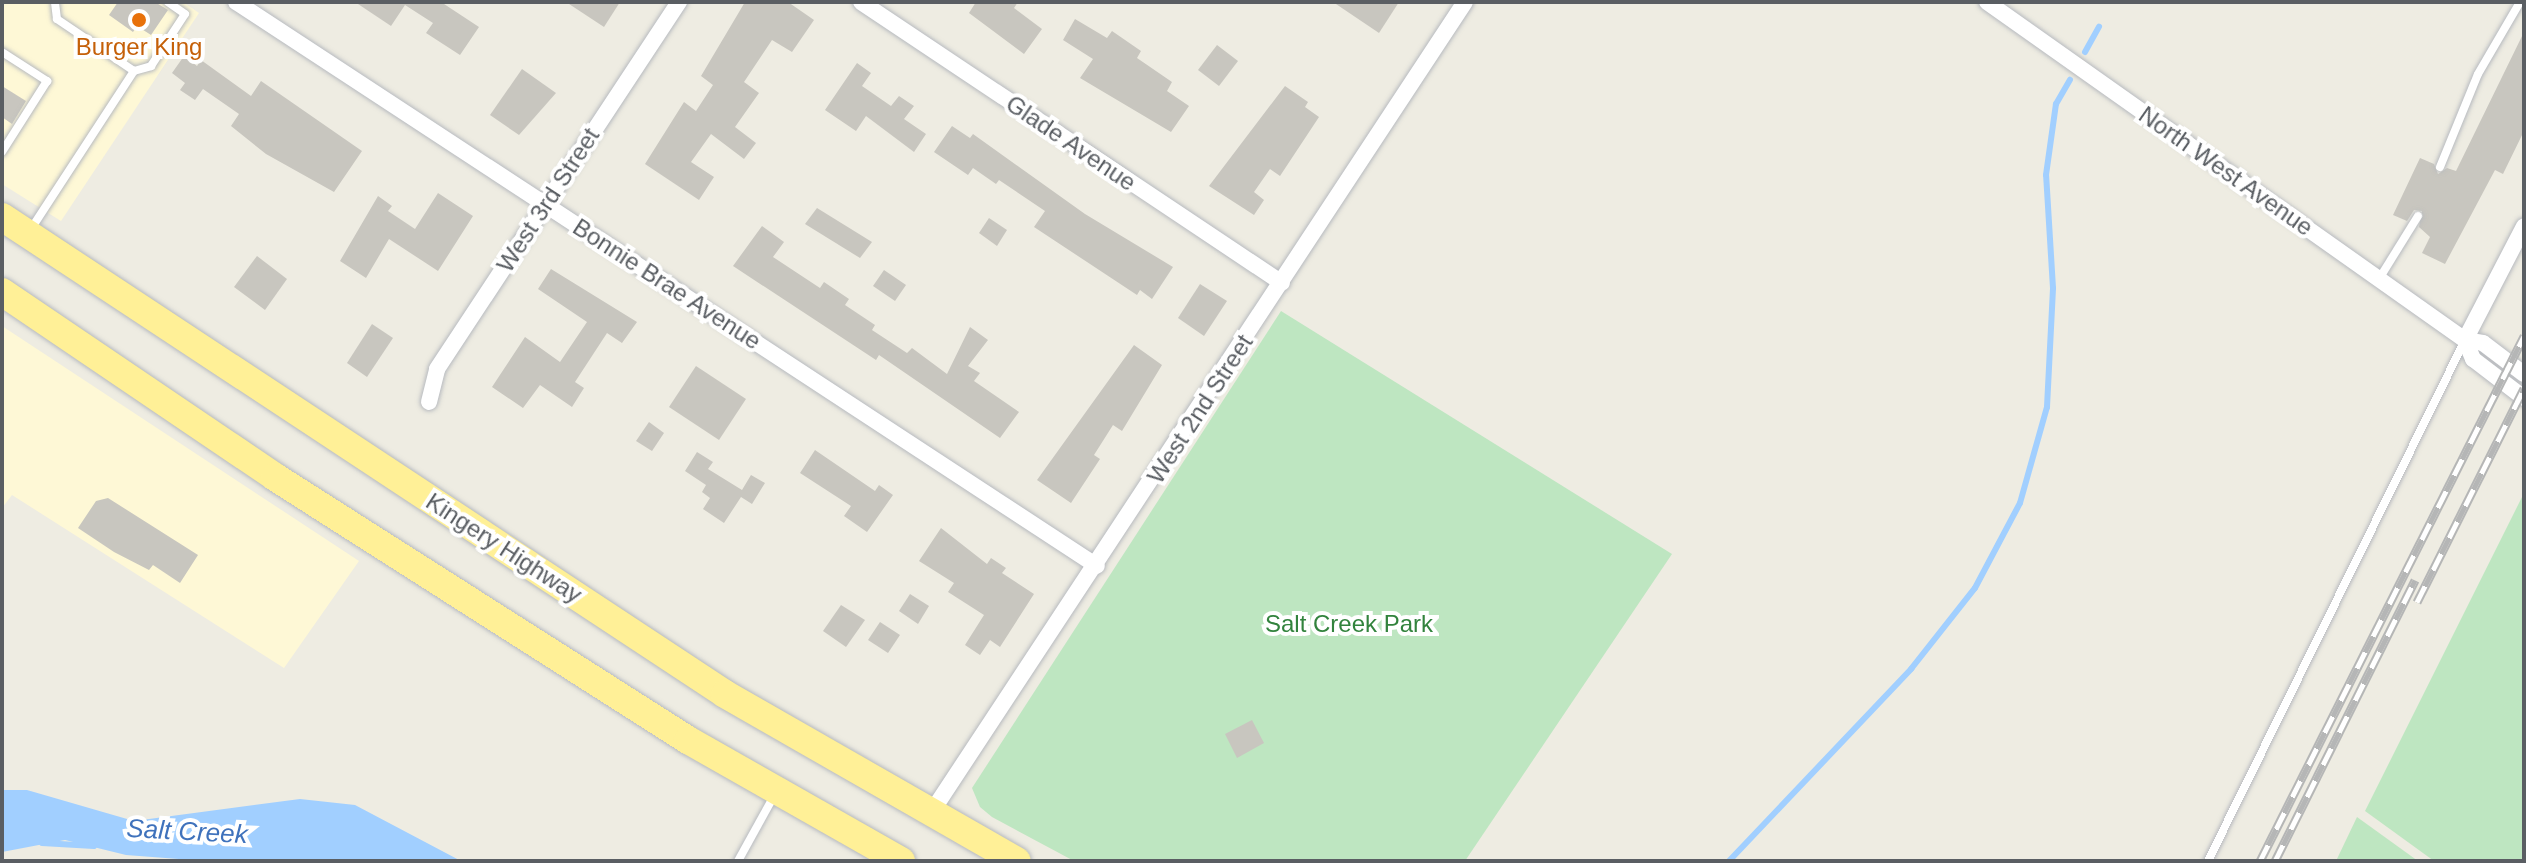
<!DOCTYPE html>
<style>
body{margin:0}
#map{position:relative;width:2526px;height:863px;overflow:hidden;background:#eeece2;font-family:Helvetica,sans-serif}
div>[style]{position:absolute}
.commercial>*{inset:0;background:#fef8d6}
.green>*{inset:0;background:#bee6c1}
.water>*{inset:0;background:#a1cfff}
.stream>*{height:6px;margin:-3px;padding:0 3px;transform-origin:3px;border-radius:3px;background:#a1cfff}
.building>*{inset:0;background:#c8c6bf}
.roads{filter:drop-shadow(0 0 2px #b7babf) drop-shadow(0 0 2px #b7babf)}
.service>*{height:8px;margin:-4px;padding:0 4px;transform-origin:4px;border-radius:4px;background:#fff}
.minor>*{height:16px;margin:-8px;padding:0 8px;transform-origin:8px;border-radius:8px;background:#fff}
.trunk>*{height:28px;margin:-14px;padding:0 14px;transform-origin:14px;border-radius:14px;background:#fff097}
.rail>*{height:9px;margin-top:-4.5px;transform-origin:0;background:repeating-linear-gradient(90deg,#fff 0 18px,#b5b6b6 0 36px);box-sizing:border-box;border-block:2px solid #b5b6b6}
.dots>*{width:22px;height:22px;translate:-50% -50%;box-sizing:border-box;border:4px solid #fff;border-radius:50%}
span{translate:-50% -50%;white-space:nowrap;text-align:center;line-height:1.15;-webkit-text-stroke:8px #fff;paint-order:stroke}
.food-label{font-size:24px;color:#c56008}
.street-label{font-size:24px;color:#5a5e63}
.park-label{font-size:24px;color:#32833d}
.water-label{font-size:26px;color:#3f72bc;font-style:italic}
.frame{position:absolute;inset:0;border:4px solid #5a5e63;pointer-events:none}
</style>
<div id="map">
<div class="commercial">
<div style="clip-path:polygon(6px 2px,183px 2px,199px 13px,61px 221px,2px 184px,2px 8px)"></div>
<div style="clip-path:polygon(2px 326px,359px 561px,284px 668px,12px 495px,2px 508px)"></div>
</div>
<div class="green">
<div style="clip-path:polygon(1281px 311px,1672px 554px,1465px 861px,1074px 861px,992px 817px,980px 807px,972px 788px)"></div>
<div style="clip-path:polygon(2524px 493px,2524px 861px,2434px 861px,2365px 811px)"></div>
<div style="clip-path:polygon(2357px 817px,2418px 861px,2336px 861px)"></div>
</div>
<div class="water">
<div style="clip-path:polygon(2px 790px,27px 790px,134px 821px,300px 799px,355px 805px,461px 861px,205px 861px,126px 855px,65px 840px,2px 852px)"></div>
</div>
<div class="stream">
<div style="left:2085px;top:52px;width:29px;rotate:-61deg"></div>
<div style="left:42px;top:843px;width:52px;rotate:3.3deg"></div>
<div style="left:1729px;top:861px;width:265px;rotate:-46.5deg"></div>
<div style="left:1911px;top:669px;width:103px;rotate:-51.7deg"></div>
<div style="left:1975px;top:588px;width:96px;rotate:-62.1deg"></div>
<div style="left:2020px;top:503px;width:100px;rotate:-74.3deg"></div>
<div style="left:2047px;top:407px;width:119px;rotate:-87.1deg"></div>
<div style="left:2053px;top:288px;width:113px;rotate:-93.5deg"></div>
<div style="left:2046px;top:175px;width:72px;rotate:-82deg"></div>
<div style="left:2056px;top:104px;width:28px;rotate:-60deg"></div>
</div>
<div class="building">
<div style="clip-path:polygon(118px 2px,155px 2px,168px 10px,151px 35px,137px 26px,133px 32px,109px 15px)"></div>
<div style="clip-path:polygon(355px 2px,441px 2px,479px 27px,460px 55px,426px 33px,433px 23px,405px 5px,391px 26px)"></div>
<div style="clip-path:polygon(566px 2px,620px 2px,604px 27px)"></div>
<div style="clip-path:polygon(745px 2px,788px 2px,814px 20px,792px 52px,772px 40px,744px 82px,759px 93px,735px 127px,756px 143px,744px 159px,711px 134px,691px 162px,714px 177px,699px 200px,645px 164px,684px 102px,696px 111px,713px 85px,701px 76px)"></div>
<div style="clip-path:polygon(976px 2px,1018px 2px,1014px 8px,1042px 29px,1024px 54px,969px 13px)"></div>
<div style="clip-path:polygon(1333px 2px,1399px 2px,1379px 33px)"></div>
<div style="clip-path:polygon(1075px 19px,1107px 38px,1112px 31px,1141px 51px,1137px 58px,1172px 82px,1167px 91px,1189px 106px,1171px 132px,1080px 78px,1093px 59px,1063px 40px)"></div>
<div style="clip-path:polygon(2524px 32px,2524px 131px,2503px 174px,2495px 170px,2445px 264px,2422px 253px,2430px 237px,2419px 227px,2422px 211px,2414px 210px,2407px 221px,2393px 215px,2420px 158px,2434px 164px,2438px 174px,2447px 168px,2456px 171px)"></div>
<div style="clip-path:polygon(1217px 45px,1238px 61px,1219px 86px,1198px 70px)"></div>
<div style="clip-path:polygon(184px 56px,197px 66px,201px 60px,251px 96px,261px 81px,362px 151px,334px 192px,266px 154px,231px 126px,239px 114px,203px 89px,195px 100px,180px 90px,185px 83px,172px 73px)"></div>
<div style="clip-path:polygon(857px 63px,871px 73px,862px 86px,891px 106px,899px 96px,914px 106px,904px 119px,926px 134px,914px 152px,866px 116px,856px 131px,825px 110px)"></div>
<div style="clip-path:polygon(522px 69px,556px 93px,519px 135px,490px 115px)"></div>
<div style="clip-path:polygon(2px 86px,26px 101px,12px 124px,2px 117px)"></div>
<div style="clip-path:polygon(1285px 86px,1308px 102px,1305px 107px,1319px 117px,1280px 176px,1270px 169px,1254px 192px,1264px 200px,1254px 215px,1209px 186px)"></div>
<div style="clip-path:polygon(952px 126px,970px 138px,973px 134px,1085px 214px,1173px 267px,1152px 299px,1140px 290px,1137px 295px,1034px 227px,1045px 211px,999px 180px,996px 184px,973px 168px,968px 175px,934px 152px)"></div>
<div style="clip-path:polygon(438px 193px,473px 216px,438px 271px,389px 239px,366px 278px,340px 261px,378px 196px,392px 206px,388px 211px,415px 229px)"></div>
<div style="clip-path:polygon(817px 208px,872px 242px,860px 258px,805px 224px)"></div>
<div style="clip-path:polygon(989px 218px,1007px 230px,997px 246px,979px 233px)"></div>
<div style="clip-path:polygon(762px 226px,784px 242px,773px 257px,820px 288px,824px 282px,849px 299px,845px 305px,875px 325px,872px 330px,907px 353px,912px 348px,947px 374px,970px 327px,988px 340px,968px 366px,980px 373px,974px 381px,1019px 412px,1000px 438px,879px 355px,876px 360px,733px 266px)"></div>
<div style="clip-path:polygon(257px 256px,287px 279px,265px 310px,234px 287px)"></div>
<div style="clip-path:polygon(551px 269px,637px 322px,622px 343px,607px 333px,575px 382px,584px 388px,572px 407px,540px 385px,523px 408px,492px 387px,525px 337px,560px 362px,587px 322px,538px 289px)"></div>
<div style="clip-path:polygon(884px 270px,906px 285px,895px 301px,873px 286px)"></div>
<div style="clip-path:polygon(1200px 284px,1227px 301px,1204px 336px,1178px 318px)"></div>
<div style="clip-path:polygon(372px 324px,393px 338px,367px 377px,347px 363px)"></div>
<div style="clip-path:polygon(1134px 345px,1162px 365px,1122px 431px,1113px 425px,1094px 455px,1100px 459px,1071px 503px,1037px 480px)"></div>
<div style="clip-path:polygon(696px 366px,746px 399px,719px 440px,669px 407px)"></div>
<div style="clip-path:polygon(649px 422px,664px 433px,652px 451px,636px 441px)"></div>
<div style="clip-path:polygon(815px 450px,875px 491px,879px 485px,893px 495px,867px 532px,844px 516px,851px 506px,800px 473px)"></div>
<div style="clip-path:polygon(697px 452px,713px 462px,708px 469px,742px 490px,751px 475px,765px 483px,752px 504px,741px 497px,724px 523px,703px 509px,710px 498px,702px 492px,706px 485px,685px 471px)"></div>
<div style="clip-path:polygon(108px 498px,198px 555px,180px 583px,153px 565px,149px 570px,114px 552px,78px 528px,96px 501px)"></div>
<div style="clip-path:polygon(941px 528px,987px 564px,991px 558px,1006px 568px,1002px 573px,1034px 594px,1000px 647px,990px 640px,980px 655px,965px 645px,984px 615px,948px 592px,954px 583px,919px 561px)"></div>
<div style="clip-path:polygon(910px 594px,929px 606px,918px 624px,899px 611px)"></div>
<div style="clip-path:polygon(841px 605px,865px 620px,846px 647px,823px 631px)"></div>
<div style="clip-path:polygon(880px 622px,900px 635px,888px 653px,868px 640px)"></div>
<div style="clip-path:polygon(1252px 720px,1264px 743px,1237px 758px,1225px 734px)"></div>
</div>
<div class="roads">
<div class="service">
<div style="left:2px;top:52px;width:54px;rotate:32.8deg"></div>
<div style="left:47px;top:81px;width:84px;rotate:122.4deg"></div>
<div style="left:134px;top:71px;width:18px;rotate:-16deg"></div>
<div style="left:151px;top:66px;width:62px;rotate:-56.8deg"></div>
<div style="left:185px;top:14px;width:21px;rotate:-145deg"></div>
<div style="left:2440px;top:167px;width:100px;rotate:-67.8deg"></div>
<div style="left:2478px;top:74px;width:83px;rotate:-59.7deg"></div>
<div style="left:31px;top:229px;width:189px;rotate:-56.9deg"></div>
<div style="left:134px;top:71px;width:93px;rotate:-146deg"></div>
<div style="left:57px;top:19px;width:17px;rotate:-97deg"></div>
<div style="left:2379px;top:279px;width:74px;rotate:-58.2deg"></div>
<div style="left:738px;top:861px;width:77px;rotate:-61.1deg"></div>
<div style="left:2208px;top:861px;width:579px;rotate:-63.74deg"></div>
</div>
<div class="minor">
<div style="left:236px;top:2px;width:1029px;rotate:33.23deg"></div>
<div style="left:861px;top:2px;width:506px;rotate:33.72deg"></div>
<div style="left:1987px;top:2px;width:585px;rotate:35.26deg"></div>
<div style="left:2465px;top:340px;width:18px;rotate:9deg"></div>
<div style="left:2483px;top:343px;width:51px;rotate:37.1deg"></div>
<div style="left:2465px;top:340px;width:128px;rotate:-62.6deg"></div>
<div style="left:2465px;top:340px;width:21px;rotate:67deg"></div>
<div style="left:2473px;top:359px;width:64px;rotate:37.4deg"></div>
<div style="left:429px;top:402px;width:34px;rotate:-76deg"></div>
<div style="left:437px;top:369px;width:440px;rotate:-56.6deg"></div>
<div style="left:931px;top:813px;width:971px;rotate:-56.64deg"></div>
</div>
<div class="trunk">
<div style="left:2px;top:217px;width:866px;rotate:33.41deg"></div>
<div style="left:725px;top:694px;width:336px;rotate:29.8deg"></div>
<div style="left:2px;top:292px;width:330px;rotate:34.1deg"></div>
<div style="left:275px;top:477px;width:490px;rotate:32.5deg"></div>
<div style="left:688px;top:740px;width:245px;rotate:29.6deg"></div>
</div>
</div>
<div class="rail">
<div style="left:2417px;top:602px;width:239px;rotate:-63.4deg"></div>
<div style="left:2260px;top:861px;width:588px;rotate:-63.3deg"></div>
<div style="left:2275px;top:861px;width:314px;rotate:-63.5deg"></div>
</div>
<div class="dots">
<div style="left:139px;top:20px;background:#e8710a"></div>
</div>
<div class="food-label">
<span style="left:139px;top:47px">Burger King</span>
</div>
<div class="street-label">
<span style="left:1071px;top:143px;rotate:34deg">Glade Avenue</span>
<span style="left:2226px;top:171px;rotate:35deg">North West Avenue</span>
<span style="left:548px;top:200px;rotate:-57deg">West 3rd Street</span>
<span style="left:667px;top:284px;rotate:33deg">Bonnie Brae Avenue</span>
<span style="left:1200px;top:409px;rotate:-57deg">West 2nd Street</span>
<span style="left:504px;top:548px;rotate:33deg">Kingery Highway</span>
</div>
<div class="park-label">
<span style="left:1349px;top:624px">Salt Creek Park</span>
</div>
<div class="water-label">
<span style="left:187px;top:832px;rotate:3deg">Salt Creek</span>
</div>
<div class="frame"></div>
</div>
